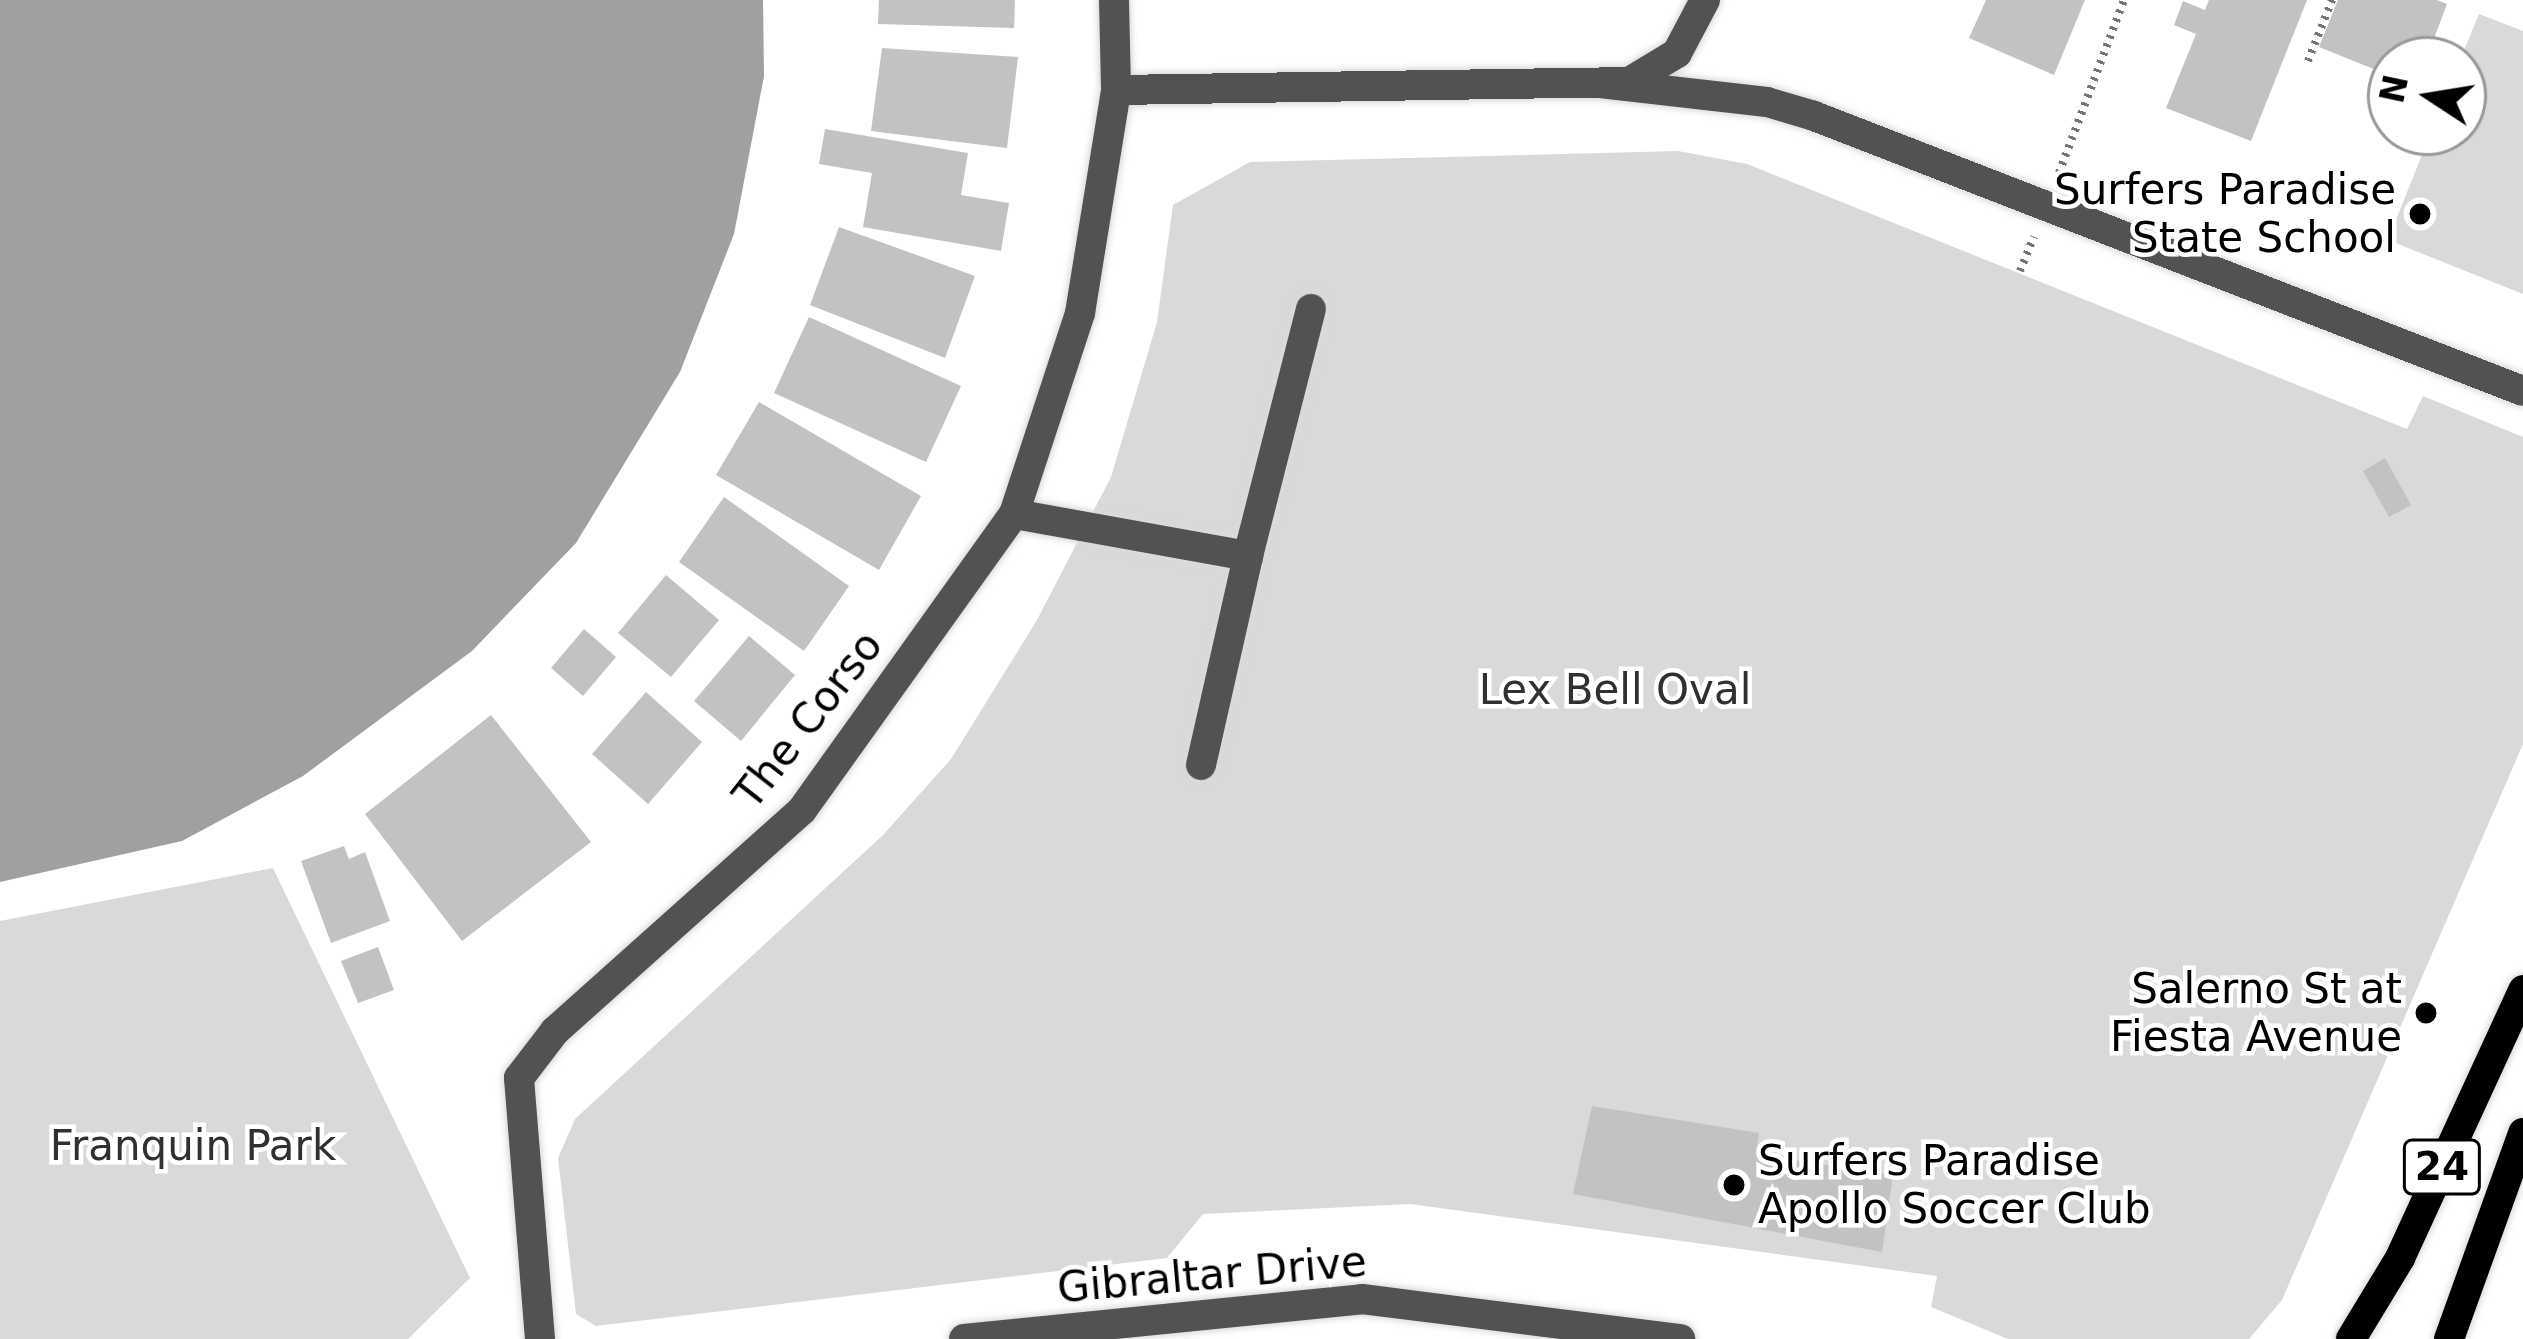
<!DOCTYPE html>
<style>
body{margin:0}
#map{position:relative;width:2523px;height:1339px;overflow:hidden;background:#fff;font-family:"DejaVu Sans",sans-serif}
div>[style]{position:absolute}
.green>*{inset:0;background:#d9d9d9}
.water>*{inset:0;background:#a0a0a0}
.building>*{inset:0;background:#c2c2c2}
.path>*{height:8px;margin-top:-4px;transform-origin:0;background:repeating-linear-gradient(90deg,#747474 0 3px,transparent 0 9px)}
.roads{filter:drop-shadow(0 0 3px #dbdbdb) drop-shadow(0 0 3px #dbdbdb)}
.minor>*{height:30px;margin:-15px;padding:0 15px;transform-origin:15px;border-radius:15px;background:#525252}
.major>*{height:30px;margin:-15px;padding:0 15px;transform-origin:15px;border-radius:15px;background:#000}
.dots>*{width:33px;height:33px;translate:-50% -50%;box-sizing:border-box;border:6px solid #fff;border-radius:50%}
span{translate:-50% -50%;white-space:nowrap;text-align:center;line-height:1.15;-webkit-text-stroke:9px #fff;paint-order:stroke}
.shield-label span{padding:3px 9px;background:#fff;border:3px solid;border-radius:9px;-webkit-text-stroke-width:0}
.shield-label{font-size:39px;color:#000;font-weight:700}
.poi-label{font-size:42px;color:#000}
.right{translate:-100% -50%;text-align:right}
.left{translate:0 -50%;text-align:left}
.park-label{font-size:42px;color:#303030}
.street-label{font-size:42px;color:#000}
.north{position:absolute;left:2367px;top:36px;width:120px;height:120px;box-sizing:border-box;background:#fff;border:3px solid #999;border-radius:50%;rotate:282deg;font-size:33px;font-weight:700;line-height:48px;text-align:center;color:#000}
.north::after{content:'';display:block;margin:auto;width:42px;height:54px;background:#000;clip-path:polygon(50% 0,100% 100%,50% 72%,0 100%)}
</style>
<div id="map">
<div class="green">
<div style="clip-path:polygon(2479px 14px,2523px 31px,2523px 294px,2388px 240px,2431px 132px,2463px 132px,2460px 60px)"></div>
<div style="clip-path:polygon(1678px 151px,1747px 164px,2407px 429px,2423px 396px,2523px 437px,2523px 744px,2282px 1300px,2249px 1339px,2008px 1339px,1931px 1307px,1937px 1276px,1410px 1204px,1203px 1214px,1167px 1258px,596px 1326px,576px 1314px,558px 1158px,575px 1119px,883px 835px,951px 759px,1037px 620px,1111px 477px,1157px 322px,1173px 205px,1250px 162px)"></div>
<div style="clip-path:polygon(273px 868px,470px 1278px,408px 1339px,0 1339px,0 921px)"></div>
</div>
<div class="water">
<div style="clip-path:polygon(0 0,763px 0,764px 76px,734px 234px,680px 372px,576px 543px,472px 651px,303px 776px,182px 841px,0 882px)"></div>
</div>
<div class="building">
<div style="clip-path:polygon(879px 0,1015px 0,1014px 28px,878px 24px)"></div>
<div style="clip-path:polygon(1986px 0,2085px 0,2054px 75px,1969px 38px)"></div>
<div style="clip-path:polygon(2209px 0,2307px 0,2251px 141px,2166px 108px,2196px 34px,2174px 25px,2183px 1px,2205px 10px)"></div>
<div style="clip-path:polygon(2338px 0,2437px 0,2447px 4px,2426px 60px,2391px 60px,2391px 76px,2319px 47px)"></div>
<div style="clip-path:polygon(882px 48px,1018px 57px,1007px 148px,871px 131px)"></div>
<div style="clip-path:polygon(825px 129px,968px 153px,961px 195px,1009px 203px,1001px 251px,863px 227px,872px 173px,819px 164px)"></div>
<div style="clip-path:polygon(839px 227px,975px 276px,945px 358px,810px 305px)"></div>
<div style="clip-path:polygon(809px 317px,961px 386px,926px 462px,774px 393px)"></div>
<div style="clip-path:polygon(759px 402px,921px 496px,879px 570px,716px 475px)"></div>
<div style="clip-path:polygon(2385px 458px,2411px 505px,2389px 517px,2363px 471px)"></div>
<div style="clip-path:polygon(724px 497px,849px 586px,804px 651px,679px 562px)"></div>
<div style="clip-path:polygon(666px 575px,719px 620px,671px 677px,618px 633px)"></div>
<div style="clip-path:polygon(584px 629px,616px 657px,583px 696px,551px 668px)"></div>
<div style="clip-path:polygon(749px 636px,795px 675px,741px 741px,694px 701px)"></div>
<div style="clip-path:polygon(646px 692px,702px 742px,648px 804px,592px 754px)"></div>
<div style="clip-path:polygon(491px 715px,591px 842px,462px 941px,365px 814px)"></div>
<div style="clip-path:polygon(344px 846px,349px 859px,365px 852px,390px 921px,331px 943px,301px 861px)"></div>
<div style="clip-path:polygon(378px 947px,394px 990px,358px 1003px,341px 961px)"></div>
<div style="clip-path:polygon(1592px 1106px,1759px 1133px,1756px 1154px,1893px 1175px,1882px 1252px,1573px 1194px)"></div>
</div>
<div class="path">
<div style="left:2308px;top:61px;width:66px;rotate:-68.5deg"></div>
<div style="left:2375px;top:105px;width:17px;rotate:24deg"></div>
<div style="left:2059px;top:173px;width:185px;rotate:-69.4deg"></div>
<div style="left:2020px;top:271px;width:37px;rotate:-68deg"></div>
</div>
<div class="roads">
<div class="minor">
<div style="left:1114px;top:0;width:90px;rotate:88.7deg"></div>
<div style="left:1116px;top:90px;width:513px;rotate:-0.89deg"></div>
<div style="left:1629px;top:82px;width:56px;rotate:-31.1deg"></div>
<div style="left:1677px;top:53px;width:60px;rotate:-62.2deg"></div>
<div style="left:1600px;top:83px;width:168px;rotate:6.5deg"></div>
<div style="left:1767px;top:102px;width:49px;rotate:16.6deg"></div>
<div style="left:1814px;top:116px;width:760px;rotate:21.2deg"></div>
<div style="left:1014px;top:514px;width:238px;rotate:10.2deg"></div>
<div style="left:1248px;top:556px;width:255px;rotate:-75.7deg"></div>
<div style="left:1201px;top:765px;width:214px;rotate:-77.3deg"></div>
<div style="left:540px;top:1339px;width:262px;rotate:-94.6deg"></div>
<div style="left:519px;top:1078px;width:59px;rotate:-52.5deg"></div>
<div style="left:555px;top:1031px;width:331px;rotate:-41.8deg"></div>
<div style="left:802px;top:810px;width:364px;rotate:-54.4deg"></div>
<div style="left:1014px;top:514px;width:212px;rotate:-71.8deg"></div>
<div style="left:1080px;top:313px;width:226px;rotate:-80.8deg"></div>
<div style="left:964px;top:1339px;width:400px;rotate:-5.7deg"></div>
<div style="left:1362px;top:1299px;width:321px;rotate:7.2deg"></div>
</div>
<div class="major">
<div style="left:2351px;top:1339px;width:95px;rotate:-58.8deg"></div>
<div style="left:2400px;top:1258px;width:295px;rotate:-65.3deg"></div>
<div style="left:2449px;top:1339px;width:219px;rotate:-70.2deg"></div>
</div>
</div>
<div class="dots">
<div style="left:2420px;top:214px;background:#000"></div>
<div style="left:2426px;top:1013px;background:#000"></div>
<div style="left:1734px;top:1185px;background:#000"></div>
</div>
<div class="shield-label">
<span style="left:2442px;top:1167px">24</span>
</div>
<div class="poi-label">
<span class="right" style="left:2396px;top:214px">Surfers Paradise<br>State School</span>
<span class="right" style="left:2402px;top:1013px">Salerno St at<br>Fiesta Avenue</span>
<span class="left" style="left:1758px;top:1185px">Surfers Paradise<br>Apollo Soccer Club</span>
</div>
<div class="park-label">
<span style="left:1615px;top:690px">Lex Bell Oval</span>
<span style="left:193px;top:1146px">Franquin Park</span>
</div>
<div class="street-label">
<span style="left:808px;top:720px;rotate:-52deg">The Corso</span>
<span style="left:1212px;top:1275px;rotate:-5deg">Gibraltar Drive</span>
</div>
<div class="north">N</div>
</div>
